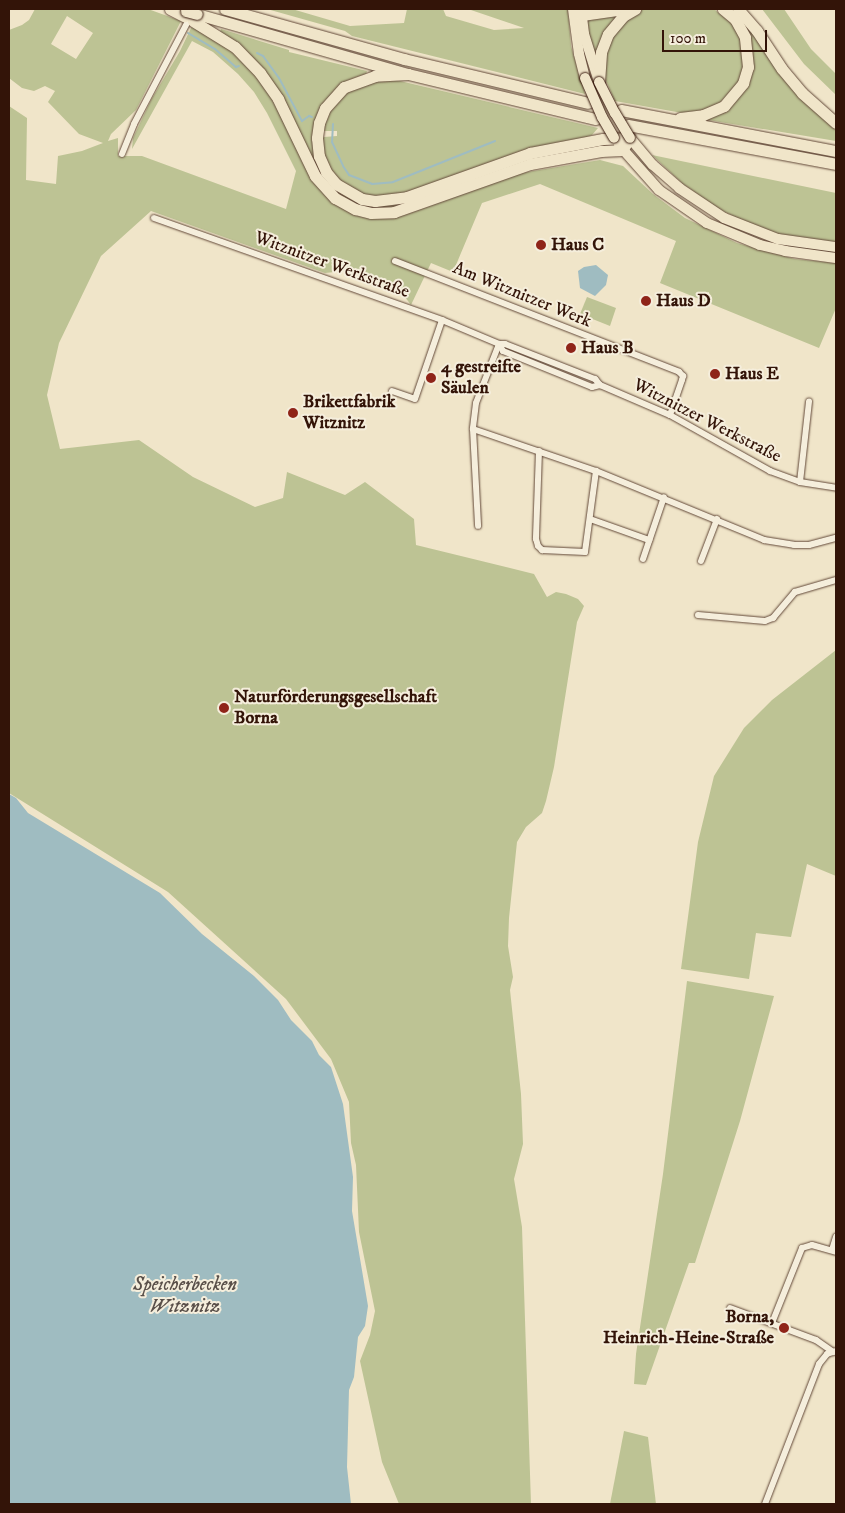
<!DOCTYPE html>
<meta charset="utf-8">
<style>
body{margin:0}
#map{position:relative;width:845px;height:1513px;overflow:hidden;background:#f0e5c9;font-family:"IM FELL DW Pica",serif}
div>[style]{position:absolute}
.green>*{inset:0;background:#bdc394}
.water>*{inset:0;background:#9fbcc1}
.stream>*{height:2px;margin:-1px;padding:0 1px;transform-origin:1px;border-radius:1px;background:#9fbcc1}
.roads{filter:drop-shadow(0 0 1px #624838) drop-shadow(0 0 1px #624838)}
.street>*{height:6px;margin:-3px;padding:0 3px;transform-origin:3px;border-radius:3px;background:#f5eedc}
.primary>*{height:10px;margin:-5px;padding:0 5px;transform-origin:5px;border-radius:5px;background:#f0e5c9}
.highway>*{height:11px;margin:-5.5px;padding:0 5.5px;transform-origin:5.5px;border-radius:5.5px;background:#f0e5c9}
.bridges{filter:drop-shadow(0 0 1px #331408) drop-shadow(0 0 1px #331408)}
.primary-bridge>*{height:10px;margin:-5px;padding:0 5px;transform-origin:5px;border-radius:5px;background:#f0e5c9}
.highway-bridge>*{height:11px;margin:-5.5px;padding:0 5.5px;transform-origin:5.5px;border-radius:5.5px;background:#f0e5c9}
.dots>*{width:14px;height:14px;translate:-50% -50%;box-sizing:border-box;border:2px solid #f5eedc;border-radius:50%}
span{translate:-50% -50%;white-space:nowrap;text-align:center;line-height:1.15;-webkit-text-stroke:4px #f5eedc;paint-order:stroke}
.poi-label{font-size:18px;color:#331408;font-weight:700}
.left{translate:0 -50%;text-align:left}
.right{translate:-100% -50%;text-align:right}
.street-label{font-size:18px;color:#331408}
.water-label{font-size:19px;color:#594f49;font-style:italic}
.frame{position:absolute;inset:0;border:10px solid #331408;pointer-events:none}
.scale{position:absolute;left:662px;top:30px;width:105px;height:22px;box-sizing:border-box;border:2px solid #331408;border-top:0;padding-left:6px;font-size:15px;line-height:18px;white-space:nowrap;color:#331408;-webkit-text-stroke:4px #f5eedc;paint-order:stroke}
</style>
<div id="map">
<div class="green">
<div style="clip-path:polygon(evenodd,35px 9px,148px 9px,181px 21px,136px 110px,111px 134px,108px 141px,118px 138px,118px 156px,142px 156px,286px 209px,296px 171px,267px 113px,254px 92px,238px 74px,213px 52px,192px 41px,132px 149px,133px 138px,151px 100px,180px 51px,192px 26px,225px 45px,241px 59px,270px 93px,322px 191px,388px 218px,418px 210px,521px 173px,600px 160px,623px 166px,653px 194px,685px 218px,737px 243px,795px 259px,836px 263px,836px 308px,819px 348px,660px 283px,676px 241px,540px 184px,482px 203px,453px 272px,431px 263px,411px 305px,396px 285px,355px 270px,325px 273px,151px 211px,101px 256px,59px 343px,47px 395px,60px 449px,139px 440px,193px 477px,255px 507px,283px 498px,287px 472px,345px 495px,365px 482px,414px 519px,416px 545px,534px 574px,547px 597px,556px 592px,566px 594px,578px 599px,584px 606px,577px 622px,554px 767px,546px 801px,542px 813px,526px 827px,517px 842px,509px 918px,508px 946px,513px 977px,510px 990px,521px 1094px,523px 1144px,514px 1179px,522px 1227px,531px 1504px,399px 1504px,382px 1462px,360px 1361px,370px 1335px,375px 1311px,359px 1232px,356px 1165px,351px 1143px,349px 1102px,331px 1059px,286px 999px,168px 892px,9px 793px,9px 106px,27px 118px,26px 180px,56px 184px,58px 156px,82px 151px,103px 143px,79px 134px,48px 102px,55px 91px,45px 86px,34px 91px,22px 88px,9px 78px,9px 30px,22px 25px,29px 20px,35px 9px,67px 16px,93px 33px,76px 59px,51px 44px,67px 16px)"></div>
<div style="clip-path:polygon(267px 9px,292px 9px,350px 26px,404px 23px,407px 9px,443px 9px,446px 16px,494px 30px,524px 28px,468px 9px,568px 9px,571px 46px,585px 94px,352px 36px,345px 31px)"></div>
<div style="clip-path:polygon(645px 9px,714px 9px,737px 28px,746px 60px,740px 80px,716px 107px,688px 114px,615px 101px,604px 76px,607px 43px,618px 25px,638px 11px)"></div>
<div style="clip-path:polygon(762px 9px,784px 9px,811px 49px,836px 74px,836px 95px,804px 64px)"></div>
<div style="clip-path:polygon(622px 12px,596px 64px,586px 20px)"></div>
<div style="clip-path:polygon(739px 18px,836px 128px,836px 141px,708px 120px,708px 117px,728px 107px,740px 96px,746px 86px,752px 66px,753px 52px,749px 37px)"></div>
<div style="clip-path:polygon(221px 29px,289px 50px,289px 52px,367px 71px,366px 74px,354px 78px,313px 133px,340px 192px,408px 200px,398px 207px,375px 209px,362px 206px,340px 197px,321px 178px,287px 109px,220px 32px)"></div>
<div style="clip-path:polygon(385px 79px,400px 81px,598px 128px,592px 135px,585px 138px,391px 197px,365px 196px,338px 181px,325px 162px,321px 140px,324px 137px,337px 136px,337px 131px,321px 131px,326px 114px,351px 86px)"></div>
<div style="clip-path:polygon(652px 155px,836px 193px,836px 242px,779px 235px,745px 222px,719px 209px,683px 184px)"></div>
<div style="clip-path:polygon(587px 297px,616px 308px,610px 326px,580px 314px)"></div>
<div style="clip-path:polygon(836px 650px,836px 876px,807px 864px,791px 937px,756px 933px,749px 979px,681px 969px,698px 842px,714px 776px,744px 728px,772px 700px)"></div>
<div style="clip-path:polygon(687px 981px,774px 996px,740px 1121px,695px 1263px,689px 1263px,646px 1385px,634px 1384px,636px 1354px,663px 1174px)"></div>
<div style="clip-path:polygon(624px 1431px,648px 1437px,656px 1504px,610px 1504px)"></div>
</div>
<div class="water">
<div style="clip-path:polygon(596px 265px,608px 275px,606px 285px,595px 296px,580px 288px,578px 271px,584px 267px)"></div>
<div style="clip-path:polygon(9px 794px,16px 798px,28px 813px,160px 893px,202px 934px,254px 976px,278px 1000px,291px 1020px,312px 1041px,319px 1055px,331px 1067px,343px 1104px,353px 1177px,352px 1211px,368px 1306px,365px 1326px,358px 1337px,354px 1377px,349px 1390px,347px 1467px,351px 1504px,9px 1504px)"></div>
</div>
<div class="stream">
<div style="left:188px;top:33px;width:31px;rotate:31deg"></div>
<div style="left:215px;top:49px;width:28px;rotate:41deg"></div>
<div style="left:236px;top:67px;width:3px;rotate:-18deg"></div>
<div style="left:257px;top:53px;width:7px;rotate:27deg"></div>
<div style="left:263px;top:56px;width:27px;rotate:54deg"></div>
<div style="left:279px;top:78px;width:49px;rotate:61.9deg"></div>
<div style="left:302px;top:121px;width:9px;rotate:-36deg"></div>
<div style="left:309px;top:116px;width:3px;rotate:18deg"></div>
<div style="left:333px;top:124px;width:18px;rotate:93deg"></div>
<div style="left:332px;top:142px;width:26px;rotate:65deg"></div>
<div style="left:343px;top:166px;width:11px;rotate:56deg"></div>
<div style="left:349px;top:175px;width:25px;rotate:21deg"></div>
<div style="left:372px;top:184px;width:21px;rotate:-5deg"></div>
<div style="left:393px;top:182px;width:110px;rotate:-21.9deg"></div>
</div>
<div class="roads">
<div class="street">
<div style="left:122px;top:154px;width:32px;rotate:-68deg"></div>
<div style="left:134px;top:124px;width:114px;rotate:-62.3deg"></div>
<div style="left:154px;top:218px;width:306px;rotate:19.5deg"></div>
<div style="left:442px;top:320px;width:62px;rotate:22.8deg"></div>
<div style="left:499px;top:344px;width:6px"></div>
<div style="left:505px;top:344px;width:97px;rotate:21.3deg"></div>
<div style="left:595px;top:379px;width:8px;rotate:50deg"></div>
<div style="left:600px;top:385px;width:76px;rotate:23.2deg"></div>
<div style="left:670px;top:415px;width:115px;rotate:29.2deg"></div>
<div style="left:770px;top:471px;width:32px;rotate:20deg"></div>
<div style="left:800px;top:482px;width:36px;rotate:9deg"></div>
<div style="left:395px;top:261px;width:305px;rotate:21.3deg"></div>
<div style="left:679px;top:372px;width:6px;rotate:45deg"></div>
<div style="left:683px;top:376px;width:4px;rotate:104deg"></div>
<div style="left:682px;top:380px;width:37px;rotate:109deg"></div>
<div style="left:499px;top:344px;width:63px;rotate:111.3deg"></div>
<div style="left:476px;top:403px;width:26px;rotate:97deg"></div>
<div style="left:473px;top:429px;width:130px;rotate:18.9deg"></div>
<div style="left:596px;top:471px;width:182px;rotate:22.3deg"></div>
<div style="left:764px;top:540px;width:30px;rotate:9deg"></div>
<div style="left:794px;top:545px;width:15px"></div>
<div style="left:809px;top:545px;width:28px;rotate:-15deg"></div>
<div style="left:499px;top:344px;width:8px;rotate:60deg"></div>
<div style="left:503px;top:351px;width:96px;rotate:22deg"></div>
<div style="left:592px;top:387px;width:8px;rotate:-14deg"></div>
<div style="left:392px;top:391px;width:24px;rotate:19deg"></div>
<div style="left:415px;top:399px;width:83px;rotate:-71.1deg"></div>
<div style="left:473px;top:429px;width:97px;rotate:87deg"></div>
<div style="left:539px;top:451px;width:88px;rotate:92deg"></div>
<div style="left:536px;top:539px;width:7px;rotate:74deg"></div>
<div style="left:538px;top:546px;width:6px;rotate:45deg"></div>
<div style="left:542px;top:550px;width:43px;rotate:2.7deg"></div>
<div style="left:585px;top:552px;width:82px;rotate:-82.3deg"></div>
<div style="left:800px;top:482px;width:81px;rotate:-83.6deg"></div>
<div style="left:590px;top:519px;width:63px;rotate:19.6deg"></div>
<div style="left:643px;top:559px;width:65px;rotate:-71.3deg"></div>
<div style="left:701px;top:561px;width:45px;rotate:-69.1deg"></div>
<div style="left:698px;top:615px;width:67px;rotate:5.1deg"></div>
<div style="left:765px;top:621px;width:9px;rotate:-21deg"></div>
<div style="left:773px;top:618px;width:34px;rotate:-50deg"></div>
<div style="left:795px;top:592px;width:43px;rotate:-16.3deg"></div>
<div style="left:832px;top:1250px;width:14px;rotate:-73deg"></div>
<div style="left:730px;top:1308px;width:92px;rotate:20.4deg"></div>
<div style="left:816px;top:1340px;width:21px;rotate:35deg"></div>
<div style="left:772px;top:1323px;width:81px;rotate:-68.2deg"></div>
<div style="left:802px;top:1248px;width:10px;rotate:-17deg"></div>
<div style="left:812px;top:1245px;width:25px;rotate:16deg"></div>
<div style="left:765px;top:1504px;width:150px;rotate:-68.9deg"></div>
<div style="left:819px;top:1364px;width:13px;rotate:-51deg"></div>
<div style="left:827px;top:1354px;width:9px;rotate:-18deg"></div>
</div>
<div class="primary">
<div style="left:573px;top:9px;width:45px;rotate:82.4deg"></div>
<div style="left:579px;top:54px;width:25px;rotate:76deg"></div>
<div style="left:581px;top:9px;width:25px;rotate:83deg"></div>
<div style="left:584px;top:34px;width:50px;rotate:72.6deg"></div>
<div style="left:630px;top:138px;width:35px;rotate:50deg"></div>
<div style="left:653px;top:165px;width:35px;rotate:41deg"></div>
<div style="left:679px;top:188px;width:54px;rotate:33.7deg"></div>
<div style="left:724px;top:218px;width:58px;rotate:21.3deg"></div>
<div style="left:778px;top:239px;width:59px;rotate:7.9deg"></div>
<div style="left:619px;top:145px;width:60px;rotate:48.4deg"></div>
<div style="left:659px;top:190px;width:58px;rotate:34.5deg"></div>
<div style="left:707px;top:223px;width:57px;rotate:22.5deg"></div>
<div style="left:760px;top:245px;width:26px;rotate:13deg"></div>
<div style="left:785px;top:251px;width:51px;rotate:7.8deg"></div>
</div>
<div class="highway">
<div style="left:170px;top:9px;width:16px;rotate:27deg"></div>
<div style="left:225px;top:9px;width:186px;rotate:15.6deg"></div>
<div style="left:404px;top:59px;width:189px;rotate:13.4deg"></div>
<div style="left:574px;top:9px;width:10px;rotate:37deg"></div>
<div style="left:582px;top:15px;width:42px;rotate:-8.1deg"></div>
<div style="left:738px;top:9px;width:29px;rotate:49deg"></div>
<div style="left:757px;top:31px;width:45px;rotate:56.7deg"></div>
<div style="left:782px;top:69px;width:31px;rotate:50deg"></div>
<div style="left:802px;top:93px;width:45px;rotate:41.4deg"></div>
<div style="left:197px;top:14px;width:219px;rotate:15.9deg"></div>
<div style="left:408px;top:74px;width:193px;rotate:13.5deg"></div>
<div style="left:193px;top:21px;width:49px;rotate:31.8deg"></div>
<div style="left:235px;top:47px;width:36px;rotate:46deg"></div>
<div style="left:260px;top:73px;width:32px;rotate:55deg"></div>
<div style="left:278px;top:99px;width:85px;rotate:64.3deg"></div>
<div style="left:315px;top:176px;width:30px;rotate:48deg"></div>
<div style="left:335px;top:198px;width:23px;rotate:29deg"></div>
<div style="left:355px;top:209px;width:16px;rotate:14deg"></div>
<div style="left:371px;top:213px;width:23px;rotate:-2deg"></div>
<div style="left:394px;top:212px;width:144px;rotate:-19.4deg"></div>
<div style="left:530px;top:164px;width:72px;rotate:-10.4deg"></div>
<div style="left:601px;top:151px;width:21px;rotate:-3deg"></div>
<div style="left:622px;top:150px;width:14px;rotate:-56deg"></div>
<div style="left:408px;top:74px;width:33px;rotate:177deg"></div>
<div style="left:375px;top:76px;width:33px;rotate:160deg"></div>
<div style="left:344px;top:87px;width:28px;rotate:132deg"></div>
<div style="left:325px;top:108px;width:16px;rotate:112deg"></div>
<div style="left:319px;top:123px;width:15px;rotate:98deg"></div>
<div style="left:317px;top:138px;width:18px;rotate:84deg"></div>
<div style="left:319px;top:156px;width:17px;rotate:66deg"></div>
<div style="left:326px;top:172px;width:16px;rotate:50deg"></div>
<div style="left:336px;top:184px;width:30px;rotate:30deg"></div>
<div style="left:362px;top:199px;width:13px;rotate:9deg"></div>
<div style="left:375px;top:201px;width:32px;rotate:-7deg"></div>
<div style="left:407px;top:197px;width:131px;rotate:-19.7deg"></div>
<div style="left:530px;top:153px;width:74px;rotate:-10.9deg"></div>
<div style="left:603px;top:139px;width:27px;rotate:-2deg"></div>
<div style="left:599px;top:82px;width:30px;rotate:-86deg"></div>
<div style="left:601px;top:52px;width:19px;rotate:-69deg"></div>
<div style="left:608px;top:34px;width:23px;rotate:-50deg"></div>
<div style="left:623px;top:16px;width:14px;rotate:-30deg"></div>
<div style="left:621px;top:110px;width:219px;rotate:10.8deg"></div>
<div style="left:680px;top:118px;width:23px;rotate:-7deg"></div>
<div style="left:703px;top:115px;width:23px;rotate:-23deg"></div>
<div style="left:724px;top:106px;width:30px;rotate:-50deg"></div>
<div style="left:743px;top:83px;width:17px;rotate:-73deg"></div>
<div style="left:748px;top:67px;width:30px;rotate:-96deg"></div>
<div style="left:745px;top:37px;width:21px;rotate:-119deg"></div>
<div style="left:735px;top:19px;width:16px;rotate:-140deg"></div>
<div style="left:628px;top:125px;width:212px;rotate:10.6deg"></div>
</div>
</div>
<div class="bridges">
<div class="primary-bridge">
<div style="left:585px;top:78px;width:43px;rotate:66.4deg"></div>
<div style="left:602px;top:117px;width:24px;rotate:60deg"></div>
<div style="left:599px;top:82px;width:35px;rotate:63deg"></div>
<div style="left:615px;top:113px;width:29px;rotate:59deg"></div>
</div>
<div class="highway-bridge">
<div style="left:186px;top:11px;width:11px;rotate:15deg"></div>
</div>
</div>
<div class="dots">
<div style="left:541px;top:245px;background:#8f2418"></div>
<div style="left:646px;top:301px;background:#8f2418"></div>
<div style="left:571px;top:348px;background:#8f2418"></div>
<div style="left:715px;top:374px;background:#8f2418"></div>
<div style="left:431px;top:378px;background:#8f2418"></div>
<div style="left:293px;top:413px;background:#8f2418"></div>
<div style="left:224px;top:708px;background:#8f2418"></div>
<div style="left:784px;top:1328px;background:#8f2418"></div>
</div>
<div class="poi-label">
<span class="left" style="left:551px;top:245px">Haus C</span>
<span class="left" style="left:656px;top:301px">Haus D</span>
<span class="left" style="left:581px;top:348px">Haus B</span>
<span class="left" style="left:441px;top:378px">4 gestreifte<br>Säulen</span>
<span class="left" style="left:725px;top:374px">Haus E</span>
<span class="left" style="left:303px;top:413px">Brikettfabrik<br>Witznitz</span>
<span class="left" style="left:234px;top:708px">Naturförderungsgesellschaft<br>Borna</span>
<span class="right" style="left:774px;top:1328px">Borna,<br>Heinrich-Heine-Straße</span>
</div>
<div class="street-label">
<span style="left:332px;top:265px;rotate:20deg">Witznitzer Werkstraße</span>
<span style="left:522px;top:295px;rotate:22deg">Am Witznitzer Werk</span>
<span style="left:707px;top:421px;rotate:27deg">Witznitzer Werkstraße</span>
</div>
<div class="water-label">
<span style="left:185px;top:1296px">Speicherbecken<br>Witznitz</span>
</div>
<div class="frame"></div>
<div class="scale">100 m</div>
</div>
